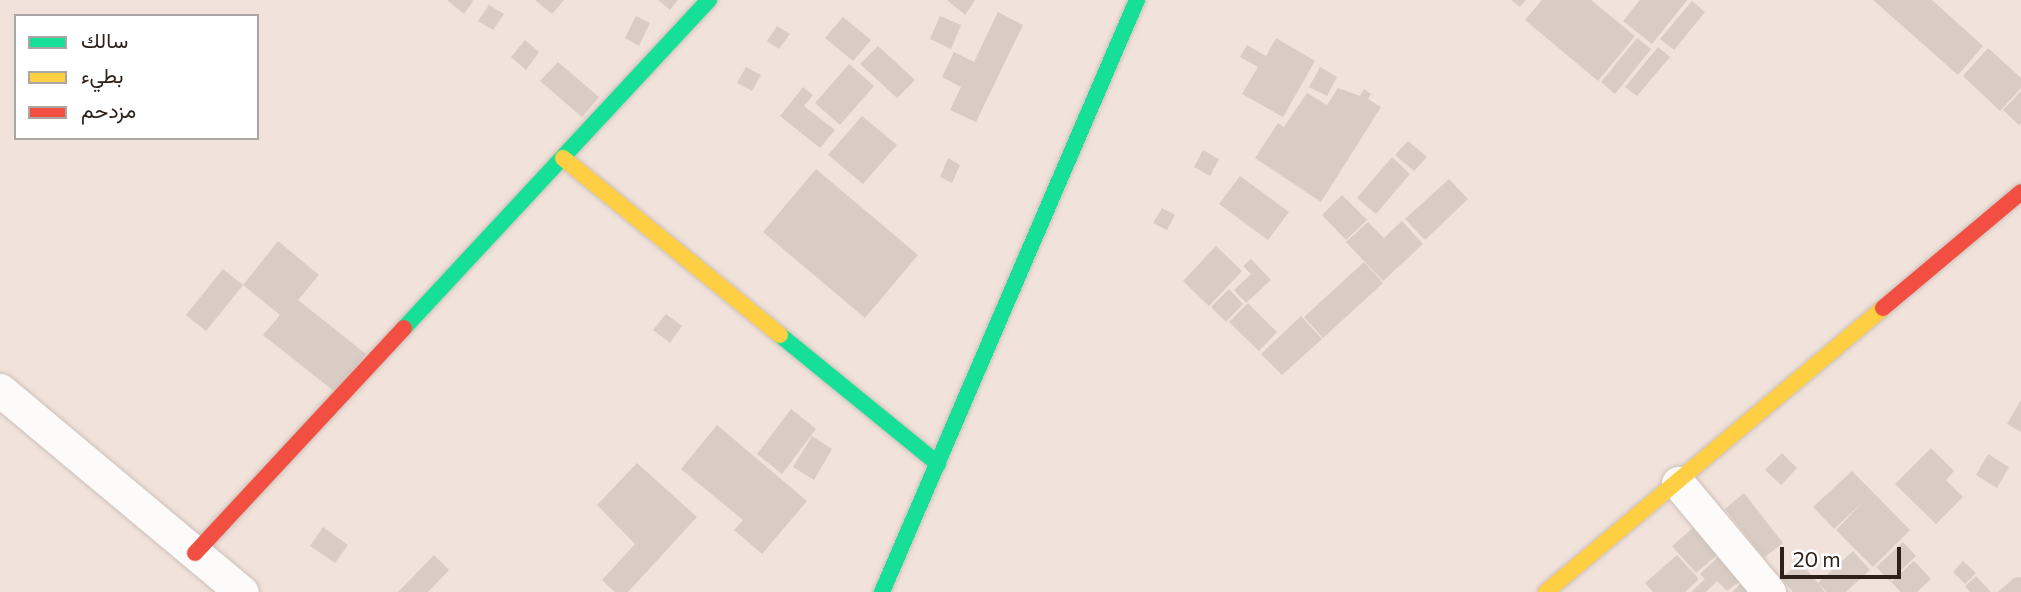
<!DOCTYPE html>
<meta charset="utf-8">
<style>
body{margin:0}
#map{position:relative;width:2021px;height:592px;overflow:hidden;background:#f1e3db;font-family:Commissioner,Vazirmatn,sans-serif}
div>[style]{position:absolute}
.building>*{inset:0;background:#d8ccc4}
.roads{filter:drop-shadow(0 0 2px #ccc0b9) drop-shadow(0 0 2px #ccc0b9)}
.street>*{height:33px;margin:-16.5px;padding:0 16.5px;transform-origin:16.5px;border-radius:16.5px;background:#fdfbfa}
.fast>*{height:16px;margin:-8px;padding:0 8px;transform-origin:8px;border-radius:8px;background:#16e098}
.slow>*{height:16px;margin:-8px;padding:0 8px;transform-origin:8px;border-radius:8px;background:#ffcf43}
.jam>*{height:16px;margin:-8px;padding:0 8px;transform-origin:8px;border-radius:8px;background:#f24e42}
span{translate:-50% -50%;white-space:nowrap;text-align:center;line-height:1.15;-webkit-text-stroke:6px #fff;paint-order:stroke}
.legend{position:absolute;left:14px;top:14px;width:245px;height:126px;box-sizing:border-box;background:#fff;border:2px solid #aba6a3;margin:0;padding:9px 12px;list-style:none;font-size:21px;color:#2d2119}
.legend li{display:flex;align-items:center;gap:14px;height:35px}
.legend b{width:35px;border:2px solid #aba6a3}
.scale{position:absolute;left:1780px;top:547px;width:121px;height:32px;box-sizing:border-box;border:4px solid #2d2119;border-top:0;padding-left:9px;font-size:21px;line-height:24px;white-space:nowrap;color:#2d2119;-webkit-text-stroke:5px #fff;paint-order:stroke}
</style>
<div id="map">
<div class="building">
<div style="clip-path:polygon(447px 0,472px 0,473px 1px,464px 14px)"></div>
<div style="clip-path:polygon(535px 0,564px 0,552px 14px)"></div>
<div style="clip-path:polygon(658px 0,678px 0,670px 10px)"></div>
<div style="clip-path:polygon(947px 0,975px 0,965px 15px)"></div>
<div style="clip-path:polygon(1511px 0,1526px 0,1520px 7px)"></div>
<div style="clip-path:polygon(1542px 0,1591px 0,1635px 36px,1598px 81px,1525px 20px)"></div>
<div style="clip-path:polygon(1640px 0,1687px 0,1652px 44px,1623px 21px)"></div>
<div style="clip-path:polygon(1873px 0,1932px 0,1983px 46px,1958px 75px)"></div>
<div style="clip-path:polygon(1692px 1px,1705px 12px,1674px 50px,1660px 39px)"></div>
<div style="clip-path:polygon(489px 5px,504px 14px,493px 30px,478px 21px)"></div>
<div style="clip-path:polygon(998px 12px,1023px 25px,976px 122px,950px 110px,961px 87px,942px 77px,954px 52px,974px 62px)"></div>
<div style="clip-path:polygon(636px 16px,650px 23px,639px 46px,625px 38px)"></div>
<div style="clip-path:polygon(940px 16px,961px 25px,951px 49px,930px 39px)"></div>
<div style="clip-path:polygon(843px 17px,871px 40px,853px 61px,825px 38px)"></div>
<div style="clip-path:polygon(777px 26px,790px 34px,779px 49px,767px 41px)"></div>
<div style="clip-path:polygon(1276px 38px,1315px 61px,1283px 117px,1242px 94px,1258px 67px,1240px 57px,1247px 45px,1266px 56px)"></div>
<div style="clip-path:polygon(1637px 38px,1651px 49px,1615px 94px,1601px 82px)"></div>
<div style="clip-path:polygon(525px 40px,539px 52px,526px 70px,511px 57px)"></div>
<div style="clip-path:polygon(878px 46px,915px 80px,897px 98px,860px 64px)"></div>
<div style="clip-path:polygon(1658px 47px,1670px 57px,1637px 96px,1625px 87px)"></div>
<div style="clip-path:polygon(1988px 48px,2021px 78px,2021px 88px,2000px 111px,1963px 76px)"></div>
<div style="clip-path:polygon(558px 62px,599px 97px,582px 117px,540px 81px)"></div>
<div style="clip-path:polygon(849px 64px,874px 86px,840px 125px,815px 103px)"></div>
<div style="clip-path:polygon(746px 67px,761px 75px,752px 91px,737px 83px)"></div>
<div style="clip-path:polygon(1320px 67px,1337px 77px,1327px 96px,1309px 87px)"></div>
<div style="clip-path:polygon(803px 87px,813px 95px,804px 106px,835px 130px,820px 148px,780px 116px)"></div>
<div style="clip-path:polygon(1338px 88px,1360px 96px,1364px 89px,1371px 94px,1368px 99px,1381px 107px,1321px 202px,1255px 158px,1278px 123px,1284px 127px,1307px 93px,1327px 105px)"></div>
<div style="clip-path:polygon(2021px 91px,2021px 123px,2019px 125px,2003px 110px)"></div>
<div style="clip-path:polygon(862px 116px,897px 145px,863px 184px,828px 155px)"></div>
<div style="clip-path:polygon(1408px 141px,1427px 157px,1414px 171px,1395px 155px)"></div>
<div style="clip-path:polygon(1203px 150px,1219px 159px,1210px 176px,1194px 167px)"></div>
<div style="clip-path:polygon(1392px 157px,1410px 174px,1376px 214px,1357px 198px)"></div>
<div style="clip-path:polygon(948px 158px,960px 165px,952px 183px,940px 177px)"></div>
<div style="clip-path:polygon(816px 169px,918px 255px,865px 318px,763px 232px)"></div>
<div style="clip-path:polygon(1240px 176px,1289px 212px,1268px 240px,1219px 204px)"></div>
<div style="clip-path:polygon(1449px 179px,1468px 199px,1425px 240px,1405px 219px)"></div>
<div style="clip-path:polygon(1342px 195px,1367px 220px,1346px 240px,1322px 215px)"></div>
<div style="clip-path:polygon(1162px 208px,1175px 215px,1167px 230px,1153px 223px)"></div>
<div style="clip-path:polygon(1402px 221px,1423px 244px,1383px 281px,1346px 242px,1368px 222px,1384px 238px)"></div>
<div style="clip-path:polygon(278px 241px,319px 275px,298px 300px,366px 354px,335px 392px,263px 335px,280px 315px,243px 285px)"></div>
<div style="clip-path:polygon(1216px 246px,1242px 271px,1209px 306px,1183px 281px)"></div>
<div style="clip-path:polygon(1251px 259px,1271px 280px,1246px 303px,1234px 290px,1251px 274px,1243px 266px)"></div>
<div style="clip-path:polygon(1364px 262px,1383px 283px,1323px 338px,1304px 317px)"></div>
<div style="clip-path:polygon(223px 269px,243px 285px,206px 331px,186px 315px)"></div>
<div style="clip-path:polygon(1229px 289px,1243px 304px,1226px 322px,1211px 307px)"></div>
<div style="clip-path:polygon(1248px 303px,1277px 332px,1259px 351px,1229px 322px)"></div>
<div style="clip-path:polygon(666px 314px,682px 326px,670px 343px,653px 330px)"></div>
<div style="clip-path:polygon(1301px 316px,1322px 339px,1282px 375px,1261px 354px)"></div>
<div style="clip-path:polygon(2021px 400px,2021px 432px,2007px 424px)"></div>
<div style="clip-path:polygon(791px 409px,816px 429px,782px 474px,757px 454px)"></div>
<div style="clip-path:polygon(717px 425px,807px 501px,762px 554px,734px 530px,743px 520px,681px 469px)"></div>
<div style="clip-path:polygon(812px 436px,832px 449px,814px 480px,793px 467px)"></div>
<div style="clip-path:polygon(1931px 448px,1954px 471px,1946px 480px,1963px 497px,1936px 524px,1895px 484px)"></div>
<div style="clip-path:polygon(1782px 453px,1797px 468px,1781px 485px,1765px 470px)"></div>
<div style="clip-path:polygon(1988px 454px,2009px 467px,1997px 488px,1976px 475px)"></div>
<div style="clip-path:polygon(637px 463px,697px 517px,628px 592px,615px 592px,602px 580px,635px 544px,597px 505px)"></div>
<div style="clip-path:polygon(1852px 471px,1910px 530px,1873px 567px,1836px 530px,1865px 500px,1834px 529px,1813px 507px)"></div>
<div style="clip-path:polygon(1744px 493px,1783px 543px,1764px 558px,1725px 509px)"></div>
<div style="clip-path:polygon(323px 527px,348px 545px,335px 563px,310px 546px)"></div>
<div style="clip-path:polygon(1693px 528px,1717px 555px,1696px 573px,1672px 546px)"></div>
<div style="clip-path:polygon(1903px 542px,1916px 556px,1890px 581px,1876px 567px)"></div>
<div style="clip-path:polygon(1853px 551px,1870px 570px,1846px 592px,1827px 592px,1818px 583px)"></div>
<div style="clip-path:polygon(434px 555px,449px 570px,428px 592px,398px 592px)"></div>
<div style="clip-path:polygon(1677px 555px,1699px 579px,1685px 592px,1653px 592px,1645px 583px)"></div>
<div style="clip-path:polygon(1718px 557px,1740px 581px,1727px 591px,1717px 581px,1706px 592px,1691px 592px,1705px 579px,1700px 574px)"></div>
<div style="clip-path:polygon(1914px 561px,1931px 579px,1917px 592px,1901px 592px,1891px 582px)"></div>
<div style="clip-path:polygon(1963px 561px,1976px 573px,1965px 584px,1953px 572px)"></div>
<div style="clip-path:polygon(1800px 562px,1818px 583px,1825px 592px,1793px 592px,1781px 578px)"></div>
<div style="clip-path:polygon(1976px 576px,1991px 592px,1970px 592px,1965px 586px)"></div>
<div style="clip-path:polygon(2021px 577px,2021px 592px,1998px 592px,2014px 578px)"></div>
<div style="clip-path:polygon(1743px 582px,1753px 592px,1732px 592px)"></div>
</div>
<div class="roads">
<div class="street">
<div style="left:0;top:390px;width:315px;rotate:39.9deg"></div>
<div style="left:1678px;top:483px;width:142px;rotate:50.1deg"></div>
</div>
<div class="fast">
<div style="left:404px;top:328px;width:448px;rotate:-47.1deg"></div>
<div style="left:780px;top:335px;width:204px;rotate:39.2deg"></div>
<div style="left:882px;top:592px;width:645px;rotate:-66.7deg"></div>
</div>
<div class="slow">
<div style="left:563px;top:158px;width:280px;rotate:39.2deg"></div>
<div style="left:1546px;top:592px;width:441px;rotate:-40.1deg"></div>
</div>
<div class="jam">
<div style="left:1883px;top:308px;width:180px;rotate:-40deg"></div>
<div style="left:195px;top:553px;width:307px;rotate:-47.1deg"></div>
</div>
</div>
<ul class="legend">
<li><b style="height:9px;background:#16e098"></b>سالك</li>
<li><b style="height:9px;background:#ffcf43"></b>بطيء</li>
<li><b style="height:9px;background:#f24e42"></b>مزدحم</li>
</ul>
<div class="scale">20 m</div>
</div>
